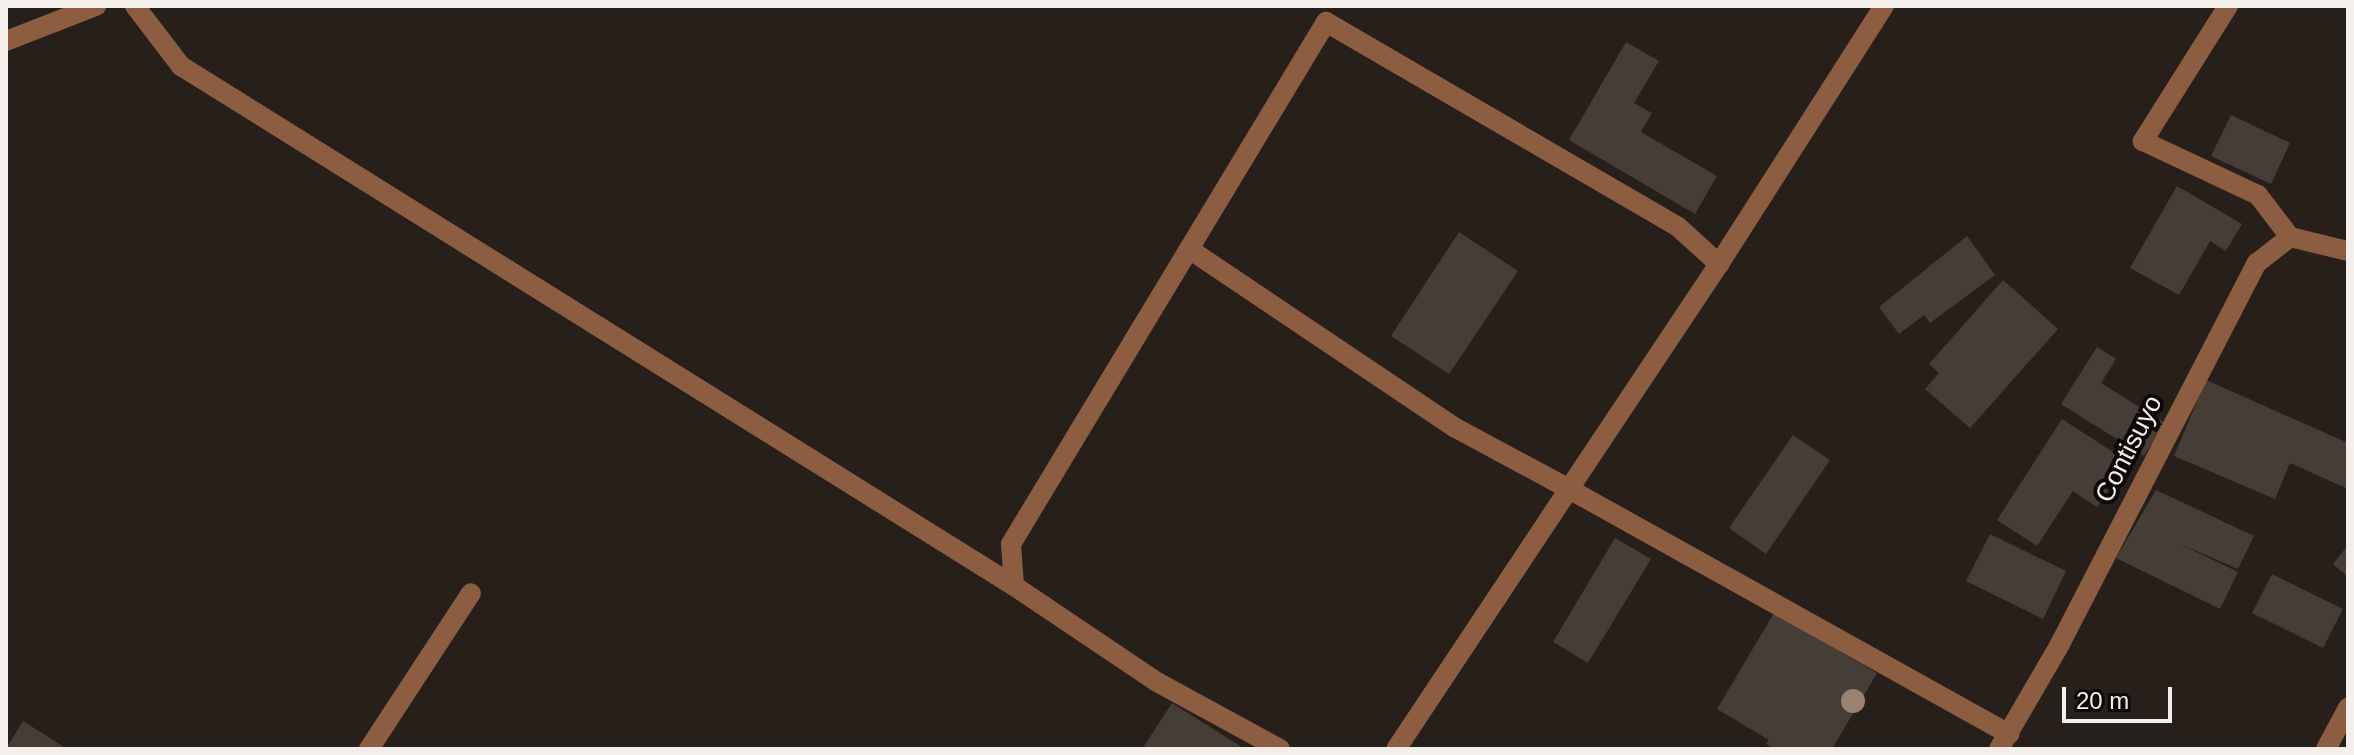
<!DOCTYPE html>
<style>
body{margin:0}
#map{position:relative;width:2354px;height:755px;overflow:hidden;background:#271f1a;font-family:Arial,sans-serif}
div>[style]{position:absolute}
.building>*{inset:0;background:#463d37}
.street>*{height:20px;margin:-10px;padding:0 10px;transform-origin:10px;border-radius:10px;background:#8d5d41}
.trees>*{width:24px;height:24px;margin:-12px;border-radius:50%;background:#9b8172}
span{translate:-50% -50%;white-space:nowrap;text-align:center;line-height:1.15;-webkit-text-stroke:8px #0d0908;paint-order:stroke}
.street-label{font-size:26px;color:#f4eeeb}
.frame{position:absolute;inset:0;border:8px solid #f4eeeb;pointer-events:none}
.scale{position:absolute;left:2062px;top:687px;width:110px;height:36px;box-sizing:border-box;border:4px solid #f4eeeb;border-top:0;padding-left:10px;font-size:24px;line-height:28px;white-space:nowrap;color:#f4eeeb;-webkit-text-stroke:6px #0d0908;paint-order:stroke}
</style>
<div id="map">
<div class="building">
<div style="clip-path:polygon(1626px 42px,1659px 61px,1634px 103px,1652px 113px,1641px 132px,1717px 176px,1695px 214px,1569px 140px)"></div>
<div style="clip-path:polygon(2231px 115px,2290px 143px,2271px 184px,2211px 156px)"></div>
<div style="clip-path:polygon(2177px 186px,2242px 224px,2226px 251px,2210px 241px,2179px 295px,2130px 268px)"></div>
<div style="clip-path:polygon(1459px 232px,1518px 271px,1449px 374px,1391px 336px)"></div>
<div style="clip-path:polygon(1967px 236px,1995px 275px,1930px 323px,1924px 315px,1899px 334px,1879px 307px)"></div>
<div style="clip-path:polygon(2003px 280px,2058px 329px,1970px 428px,1925px 389px,1939px 373px,1929px 364px)"></div>
<div style="clip-path:polygon(2097px 347px,2116px 359px,2101px 383px,2165px 423px,2144px 456px,2061px 404px)"></div>
<div style="clip-path:polygon(2206px 380px,2348px 443px,2348px 489px,2290px 463px,2275px 499px,2174px 456px)"></div>
<div style="clip-path:polygon(2062px 419px,2127px 461px,2097px 507px,2073px 491px,2037px 546px,1997px 520px)"></div>
<div style="clip-path:polygon(1793px 435px,1830px 460px,1766px 554px,1729px 528px)"></div>
<div style="clip-path:polygon(2156px 490px,2254px 536px,2238px 569px,2178px 543px,2238px 572px,2220px 609px,2116px 558px)"></div>
<div style="clip-path:polygon(1990px 534px,2066px 571px,2043px 619px,1966px 581px)"></div>
<div style="clip-path:polygon(1615px 538px,1651px 559px,1588px 663px,1553px 642px)"></div>
<div style="clip-path:polygon(2348px 545px,2348px 577px,2333px 564px)"></div>
<div style="clip-path:polygon(2272px 574px,2343px 609px,2323px 648px,2252px 613px)"></div>
<div style="clip-path:polygon(1774px 613px,1877px 673px,1832px 749px,1774px 749px,1766px 744px,1769px 740px,1717px 709px)"></div>
<div style="clip-path:polygon(1172px 703px,1245px 749px,1142px 749px)"></div>
<div style="clip-path:polygon(23px 721px,67px 749px,6px 749px)"></div>
</div>
<div class="street">
<div style="left:135px;top:6px;width:76px;rotate:52.5deg"></div>
<div style="left:181px;top:66px;width:982px;rotate:31.97deg"></div>
<div style="left:2228px;top:6px;width:160px;rotate:122.2deg"></div>
<div style="left:2143px;top:141px;width:127px;rotate:25.2deg"></div>
<div style="left:2258px;top:195px;width:53px;rotate:52.7deg"></div>
<div style="left:6px;top:41px;width:97px;rotate:-21.3deg"></div>
<div style="left:1189px;top:249px;width:319px;rotate:33.9deg"></div>
<div style="left:1454px;top:427px;width:131px;rotate:28.3deg"></div>
<div style="left:1569px;top:489px;width:312px;rotate:123.6deg"></div>
<div style="left:1719px;top:264px;width:306px;rotate:-57.4deg"></div>
<div style="left:369px;top:749px;width:186px;rotate:-56.8deg"></div>
<div style="left:1280px;top:749px;width:140px;rotate:-151.4deg"></div>
<div style="left:1157px;top:682px;width:172px;rotate:-146.1deg"></div>
<div style="left:1014px;top:586px;width:42px;rotate:-94.1deg"></div>
<div style="left:1011px;top:544px;width:610px;rotate:-58.89deg"></div>
<div style="left:1326px;top:22px;width:406px;rotate:30.2deg"></div>
<div style="left:1677px;top:226px;width:57px;rotate:42.1deg"></div>
<div style="left:1719px;top:264px;width:270px;rotate:123.7deg"></div>
<div style="left:1569px;top:489px;width:504px;rotate:29.11deg"></div>
<div style="left:1999px;top:749px;width:121px;rotate:-59.8deg"></div>
<div style="left:2060px;top:644px;width:429px;rotate:-62.7deg"></div>
<div style="left:2257px;top:263px;width:42px;rotate:-38.2deg"></div>
<div style="left:2290px;top:237px;width:60px;rotate:13.6deg"></div>
<div style="left:2326px;top:749px;width:47px;rotate:-61.8deg"></div>
</div>
<div class="trees">
<div style="left:1853px;top:701px"></div>
</div>
<div class="street-label">
<span style="left:2129px;top:449px;rotate:-63deg">Contisuyo</span>
</div>
<div class="frame"></div>
<div class="scale">20 m</div>
</div>
